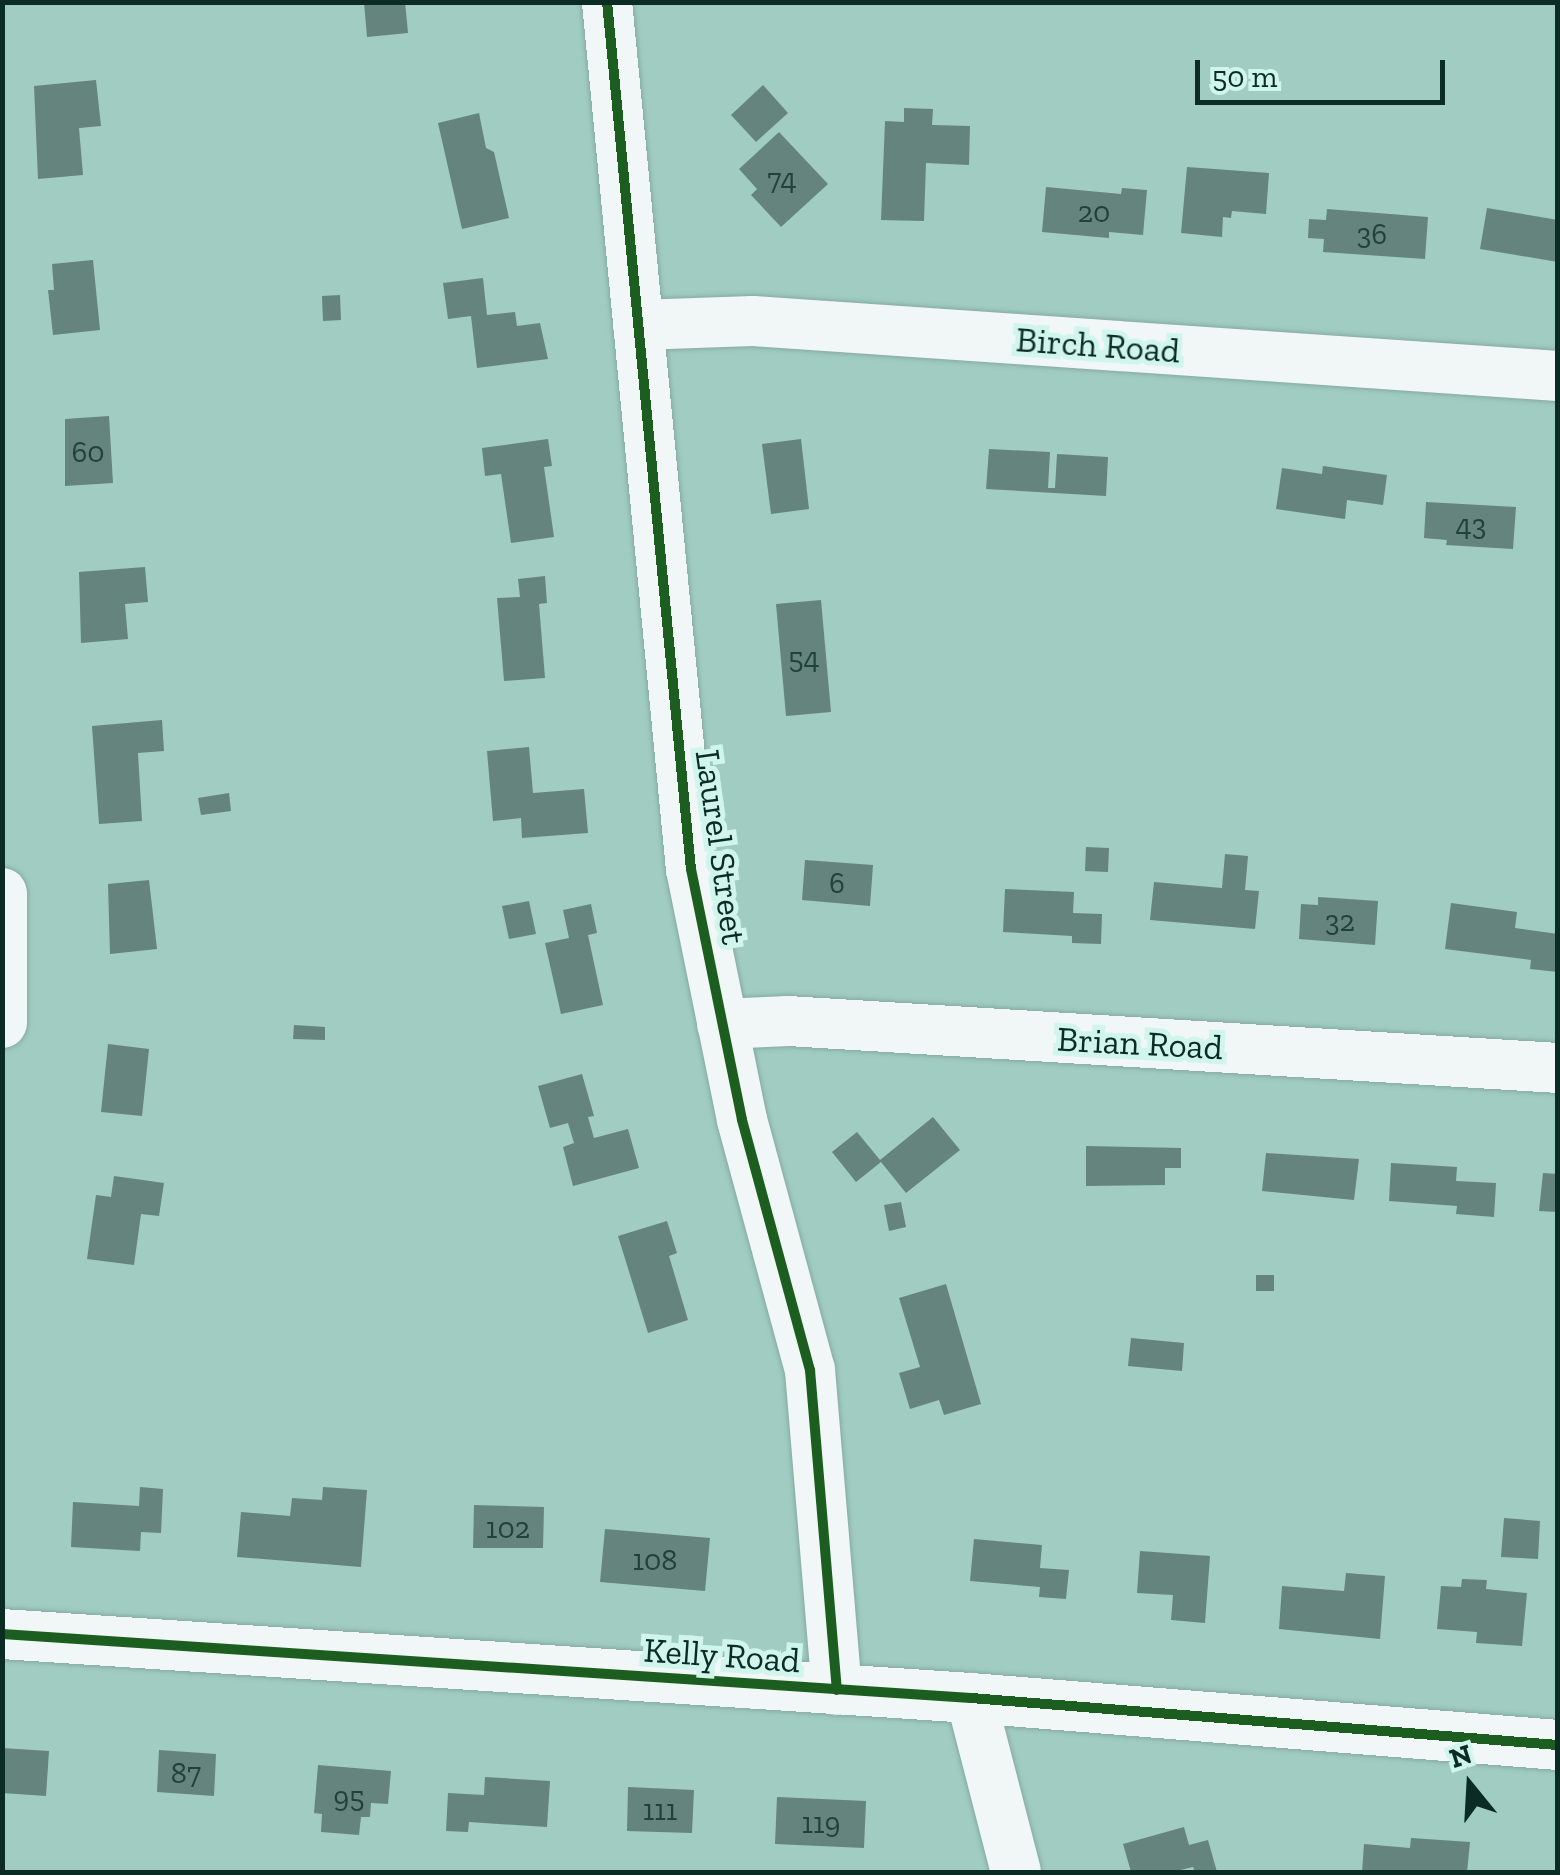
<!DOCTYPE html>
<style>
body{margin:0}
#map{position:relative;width:1560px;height:1875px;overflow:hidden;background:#a0ccc1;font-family:"Zilla Slab",serif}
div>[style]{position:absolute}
.building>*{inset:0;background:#65847d}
.roads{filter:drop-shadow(0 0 2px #86aaa1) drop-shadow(0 0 2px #86aaa1)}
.minor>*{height:50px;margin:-25px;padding:0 25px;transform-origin:25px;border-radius:25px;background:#f1f7f6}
.cycleway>*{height:10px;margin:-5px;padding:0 5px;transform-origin:5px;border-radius:5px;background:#1b5e20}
span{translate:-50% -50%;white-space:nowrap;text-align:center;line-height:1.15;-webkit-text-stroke:10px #d0f5eb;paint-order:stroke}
.number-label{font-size:30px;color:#21423b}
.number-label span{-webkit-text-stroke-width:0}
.street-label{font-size:35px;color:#0a2c25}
.frame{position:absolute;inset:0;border:5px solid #0a2c25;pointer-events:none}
.north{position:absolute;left:1420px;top:1735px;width:100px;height:100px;-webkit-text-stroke:8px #d0f5eb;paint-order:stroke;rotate:342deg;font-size:28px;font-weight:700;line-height:40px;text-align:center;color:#0a2c25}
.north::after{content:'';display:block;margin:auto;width:35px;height:45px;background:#0a2c25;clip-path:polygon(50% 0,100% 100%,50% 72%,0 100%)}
.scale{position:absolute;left:1195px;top:60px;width:250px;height:45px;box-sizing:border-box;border:5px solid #0a2c25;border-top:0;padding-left:12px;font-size:30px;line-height:35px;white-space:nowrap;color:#0a2c25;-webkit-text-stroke:8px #d0f5eb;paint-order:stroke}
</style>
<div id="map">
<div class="building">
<div style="clip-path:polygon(364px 2px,405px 2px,408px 33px,367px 37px)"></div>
<div style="clip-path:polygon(96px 80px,101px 126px,79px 128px,83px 175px,38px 179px,34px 86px)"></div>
<div style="clip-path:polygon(763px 85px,788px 113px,756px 142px,731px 115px)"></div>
<div style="clip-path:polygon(904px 108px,933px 109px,932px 125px,970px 126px,969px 165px,926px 163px,924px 221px,881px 220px,885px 121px,904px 122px)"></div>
<div style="clip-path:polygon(479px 113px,486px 148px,494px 152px,509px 218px,462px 229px,438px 123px)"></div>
<div style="clip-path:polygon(779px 132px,828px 184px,781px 227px,751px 195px,757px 189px,739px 169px)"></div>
<div style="clip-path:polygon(1187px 167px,1269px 173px,1266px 214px,1232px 211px,1231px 218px,1223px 217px,1222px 237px,1181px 233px)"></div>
<div style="clip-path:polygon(1046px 187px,1121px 194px,1122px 188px,1147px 190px,1143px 235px,1109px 232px,1109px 238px,1042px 232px)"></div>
<div style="clip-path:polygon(1487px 208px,1558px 220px,1558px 262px,1480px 249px)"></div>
<div style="clip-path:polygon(1327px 209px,1428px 217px,1425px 259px,1323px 252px,1324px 239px,1308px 238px,1309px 219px,1326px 220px)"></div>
<div style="clip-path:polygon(93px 260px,100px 330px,53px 335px,48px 290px,54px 290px,52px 264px)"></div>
<div style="clip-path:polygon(483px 278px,487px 315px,515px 312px,517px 326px,540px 323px,548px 359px,477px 368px,471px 316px,448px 319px,443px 283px)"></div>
<div style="clip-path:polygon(340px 295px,341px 320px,323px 321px,322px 296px)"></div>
<div style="clip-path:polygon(109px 416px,113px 483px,65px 486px,65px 419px)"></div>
<div style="clip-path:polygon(548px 439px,552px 466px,544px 467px,554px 537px,511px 543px,501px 474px,485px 476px,482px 448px)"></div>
<div style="clip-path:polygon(801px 439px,809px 509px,771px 514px,762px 444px)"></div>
<div style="clip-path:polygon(989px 449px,1050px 452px,1048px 488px,1055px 488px,1057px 454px,1108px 457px,1106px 496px,986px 489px)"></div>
<div style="clip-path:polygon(1323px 466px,1387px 475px,1383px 505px,1347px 500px,1345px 519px,1276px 509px,1282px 468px,1322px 474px)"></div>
<div style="clip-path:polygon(1426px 502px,1516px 507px,1513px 549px,1446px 545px,1447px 540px,1424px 538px)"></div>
<div style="clip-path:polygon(145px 567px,148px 602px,125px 604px,128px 639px,81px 643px,79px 572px)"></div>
<div style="clip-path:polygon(545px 576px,547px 603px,539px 604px,545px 678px,504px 681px,497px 598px,520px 597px,518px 579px)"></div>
<div style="clip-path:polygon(821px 600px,831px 712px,786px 716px,776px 604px)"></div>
<div style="clip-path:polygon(162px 720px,164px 751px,138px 753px,142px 821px,99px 824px,92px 726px)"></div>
<div style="clip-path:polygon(529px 747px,533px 793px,584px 789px,588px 833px,522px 838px,521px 818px,493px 821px,487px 751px)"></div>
<div style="clip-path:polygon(229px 793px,231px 811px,201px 815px,198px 798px)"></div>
<div style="clip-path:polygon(1086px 847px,1109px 848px,1108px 872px,1085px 871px)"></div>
<div style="clip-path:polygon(1225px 854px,1248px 856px,1245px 890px,1259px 891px,1255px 929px,1150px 920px,1154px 882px,1222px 888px)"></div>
<div style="clip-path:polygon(805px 860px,873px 865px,870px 906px,802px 900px)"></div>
<div style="clip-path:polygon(149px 880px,157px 949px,110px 954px,108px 884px)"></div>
<div style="clip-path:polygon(1005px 889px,1074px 892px,1073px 913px,1102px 914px,1101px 944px,1072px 943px,1072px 936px,1003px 932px)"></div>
<div style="clip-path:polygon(1318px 897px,1378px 901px,1375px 945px,1299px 939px,1301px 904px,1318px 905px)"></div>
<div style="clip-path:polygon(529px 901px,536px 934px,509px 939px,502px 906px)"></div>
<div style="clip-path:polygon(1451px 903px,1517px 912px,1515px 928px,1558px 934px,1558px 972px,1530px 969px,1531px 960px,1445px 949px)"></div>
<div style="clip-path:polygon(591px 904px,597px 933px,588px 935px,603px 1005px,561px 1014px,545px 943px,569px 938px,563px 910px)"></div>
<div style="clip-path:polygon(294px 1025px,325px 1027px,325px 1040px,293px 1039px)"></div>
<div style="clip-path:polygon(108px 1044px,149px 1049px,142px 1116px,101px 1112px)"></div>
<div style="clip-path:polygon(582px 1074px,594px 1116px,588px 1117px,594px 1138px,628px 1129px,639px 1168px,573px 1186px,563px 1147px,574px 1143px,568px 1123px,550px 1128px,538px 1086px)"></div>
<div style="clip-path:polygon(933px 1117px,960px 1150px,906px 1193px,881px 1162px,856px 1182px,832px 1152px,857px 1132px,880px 1160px)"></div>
<div style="clip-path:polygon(1086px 1146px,1181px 1148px,1181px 1168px,1165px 1168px,1165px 1185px,1086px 1186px)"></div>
<div style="clip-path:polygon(1266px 1153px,1359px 1159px,1354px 1200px,1262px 1191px)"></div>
<div style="clip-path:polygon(1391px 1163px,1457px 1167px,1456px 1181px,1496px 1183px,1494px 1217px,1456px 1214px,1457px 1206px,1389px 1201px)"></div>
<div style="clip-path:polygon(1543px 1173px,1558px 1174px,1558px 1212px,1539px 1211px)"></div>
<div style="clip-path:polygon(114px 1176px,164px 1183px,159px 1216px,141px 1214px,134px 1265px,87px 1259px,96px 1195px,111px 1197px)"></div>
<div style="clip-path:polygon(901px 1202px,906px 1227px,889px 1231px,884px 1205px)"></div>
<div style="clip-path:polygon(667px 1221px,677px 1253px,669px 1256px,688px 1320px,648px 1333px,618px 1236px)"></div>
<div style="clip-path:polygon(1256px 1275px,1274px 1275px,1274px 1291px,1256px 1291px)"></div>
<div style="clip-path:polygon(946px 1284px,981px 1404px,944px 1415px,939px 1400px,910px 1409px,899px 1373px,920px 1367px,899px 1298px)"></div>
<div style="clip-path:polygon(1131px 1338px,1184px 1343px,1182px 1371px,1128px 1366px)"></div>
<div style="clip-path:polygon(140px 1487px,163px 1489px,161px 1533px,141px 1532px,140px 1551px,71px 1547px,73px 1502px,139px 1506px)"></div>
<div style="clip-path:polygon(323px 1487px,367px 1490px,361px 1567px,237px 1557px,241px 1512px,290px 1516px,292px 1498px,322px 1500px)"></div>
<div style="clip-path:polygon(474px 1505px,544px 1507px,543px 1548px,473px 1548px)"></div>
<div style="clip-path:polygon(1504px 1518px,1540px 1521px,1538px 1559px,1501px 1557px)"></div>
<div style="clip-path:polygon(605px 1529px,710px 1538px,705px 1591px,600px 1582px)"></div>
<div style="clip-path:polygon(974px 1539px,1042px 1545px,1040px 1568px,1069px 1570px,1066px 1599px,1039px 1597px,1040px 1587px,970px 1581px)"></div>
<div style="clip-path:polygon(1140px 1551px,1210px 1556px,1205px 1623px,1171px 1620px,1173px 1595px,1137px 1593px)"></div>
<div style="clip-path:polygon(1346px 1573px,1385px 1576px,1380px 1639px,1279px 1629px,1282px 1586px,1344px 1591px)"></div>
<div style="clip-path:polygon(1462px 1579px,1487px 1580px,1486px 1589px,1527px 1593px,1522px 1646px,1476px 1643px,1477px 1632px,1437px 1629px,1441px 1586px,1461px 1587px)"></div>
<div style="clip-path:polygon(2px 1748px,49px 1751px,46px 1796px,2px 1793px)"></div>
<div style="clip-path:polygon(159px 1750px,216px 1754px,214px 1796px,157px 1792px)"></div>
<div style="clip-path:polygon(318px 1765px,391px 1771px,388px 1804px,371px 1803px,370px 1817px,361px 1817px,359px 1835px,321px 1832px,322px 1814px,314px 1813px)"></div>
<div style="clip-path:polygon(485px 1777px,550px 1781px,547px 1827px,469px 1822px,468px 1832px,446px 1831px,448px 1793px,484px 1795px)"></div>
<div style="clip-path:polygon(628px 1787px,694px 1790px,692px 1833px,627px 1831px)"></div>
<div style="clip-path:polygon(777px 1797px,866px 1801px,864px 1848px,775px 1844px)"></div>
<div style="clip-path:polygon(1184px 1827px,1189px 1845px,1208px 1840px,1217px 1872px,1195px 1872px,1193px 1867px,1172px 1872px,1131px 1872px,1123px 1844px)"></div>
<div style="clip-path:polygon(1411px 1838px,1470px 1842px,1467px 1872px,1362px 1872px,1364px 1844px,1410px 1848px)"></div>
</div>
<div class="roads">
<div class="minor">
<div style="left:607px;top:2px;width:871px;rotate:84.47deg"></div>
<div style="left:691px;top:869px;width:256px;rotate:78.5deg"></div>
<div style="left:742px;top:1120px;width:259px;rotate:74.8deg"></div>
<div style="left:810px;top:1370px;width:321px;rotate:85.2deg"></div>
<div style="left:638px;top:325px;width:115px;rotate:-2deg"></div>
<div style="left:753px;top:321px;width:807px;rotate:3.91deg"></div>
<div style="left:2px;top:893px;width:130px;rotate:90deg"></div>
<div style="left:722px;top:1024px;width:66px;rotate:-2.6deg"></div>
<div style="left:788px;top:1021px;width:771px;rotate:3.49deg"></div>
<div style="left:2px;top:1634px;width:971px;rotate:3.78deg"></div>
<div style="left:971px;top:1698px;width:589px;rotate:4.58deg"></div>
<div style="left:971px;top:1698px;width:180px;rotate:75.5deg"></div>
</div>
</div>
<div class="cycleway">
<div style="left:607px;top:2px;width:871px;rotate:84.47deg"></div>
<div style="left:691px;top:869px;width:256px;rotate:78.5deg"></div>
<div style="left:742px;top:1120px;width:259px;rotate:74.8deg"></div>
<div style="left:810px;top:1370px;width:321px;rotate:85.2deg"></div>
<div style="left:2px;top:1634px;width:971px;rotate:3.78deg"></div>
<div style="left:971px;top:1698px;width:589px;rotate:4.58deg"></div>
</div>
<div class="number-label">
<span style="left:782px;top:179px">74</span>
<span style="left:1094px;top:212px">20</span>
<span style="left:1372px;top:234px">36</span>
<span style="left:88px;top:452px">60</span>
<span style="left:1471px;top:525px">43</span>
<span style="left:804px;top:658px">54</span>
<span style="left:837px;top:883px">6</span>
<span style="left:1340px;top:921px">32</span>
<span style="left:508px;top:1528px">102</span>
<span style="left:655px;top:1560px">108</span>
<span style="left:186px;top:1773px">87</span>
<span style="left:349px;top:1797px">95</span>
<span style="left:660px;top:1810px">111</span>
<span style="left:821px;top:1823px">119</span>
</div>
<div class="street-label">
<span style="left:1098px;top:345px;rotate:4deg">Birch Road</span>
<span style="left:721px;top:847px;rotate:82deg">Laurel Street</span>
<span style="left:1140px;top:1043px;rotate:3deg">Brian Road</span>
<span style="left:722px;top:1655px;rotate:4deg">Kelly Road</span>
</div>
<div class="frame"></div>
<div class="north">N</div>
<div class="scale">50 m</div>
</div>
